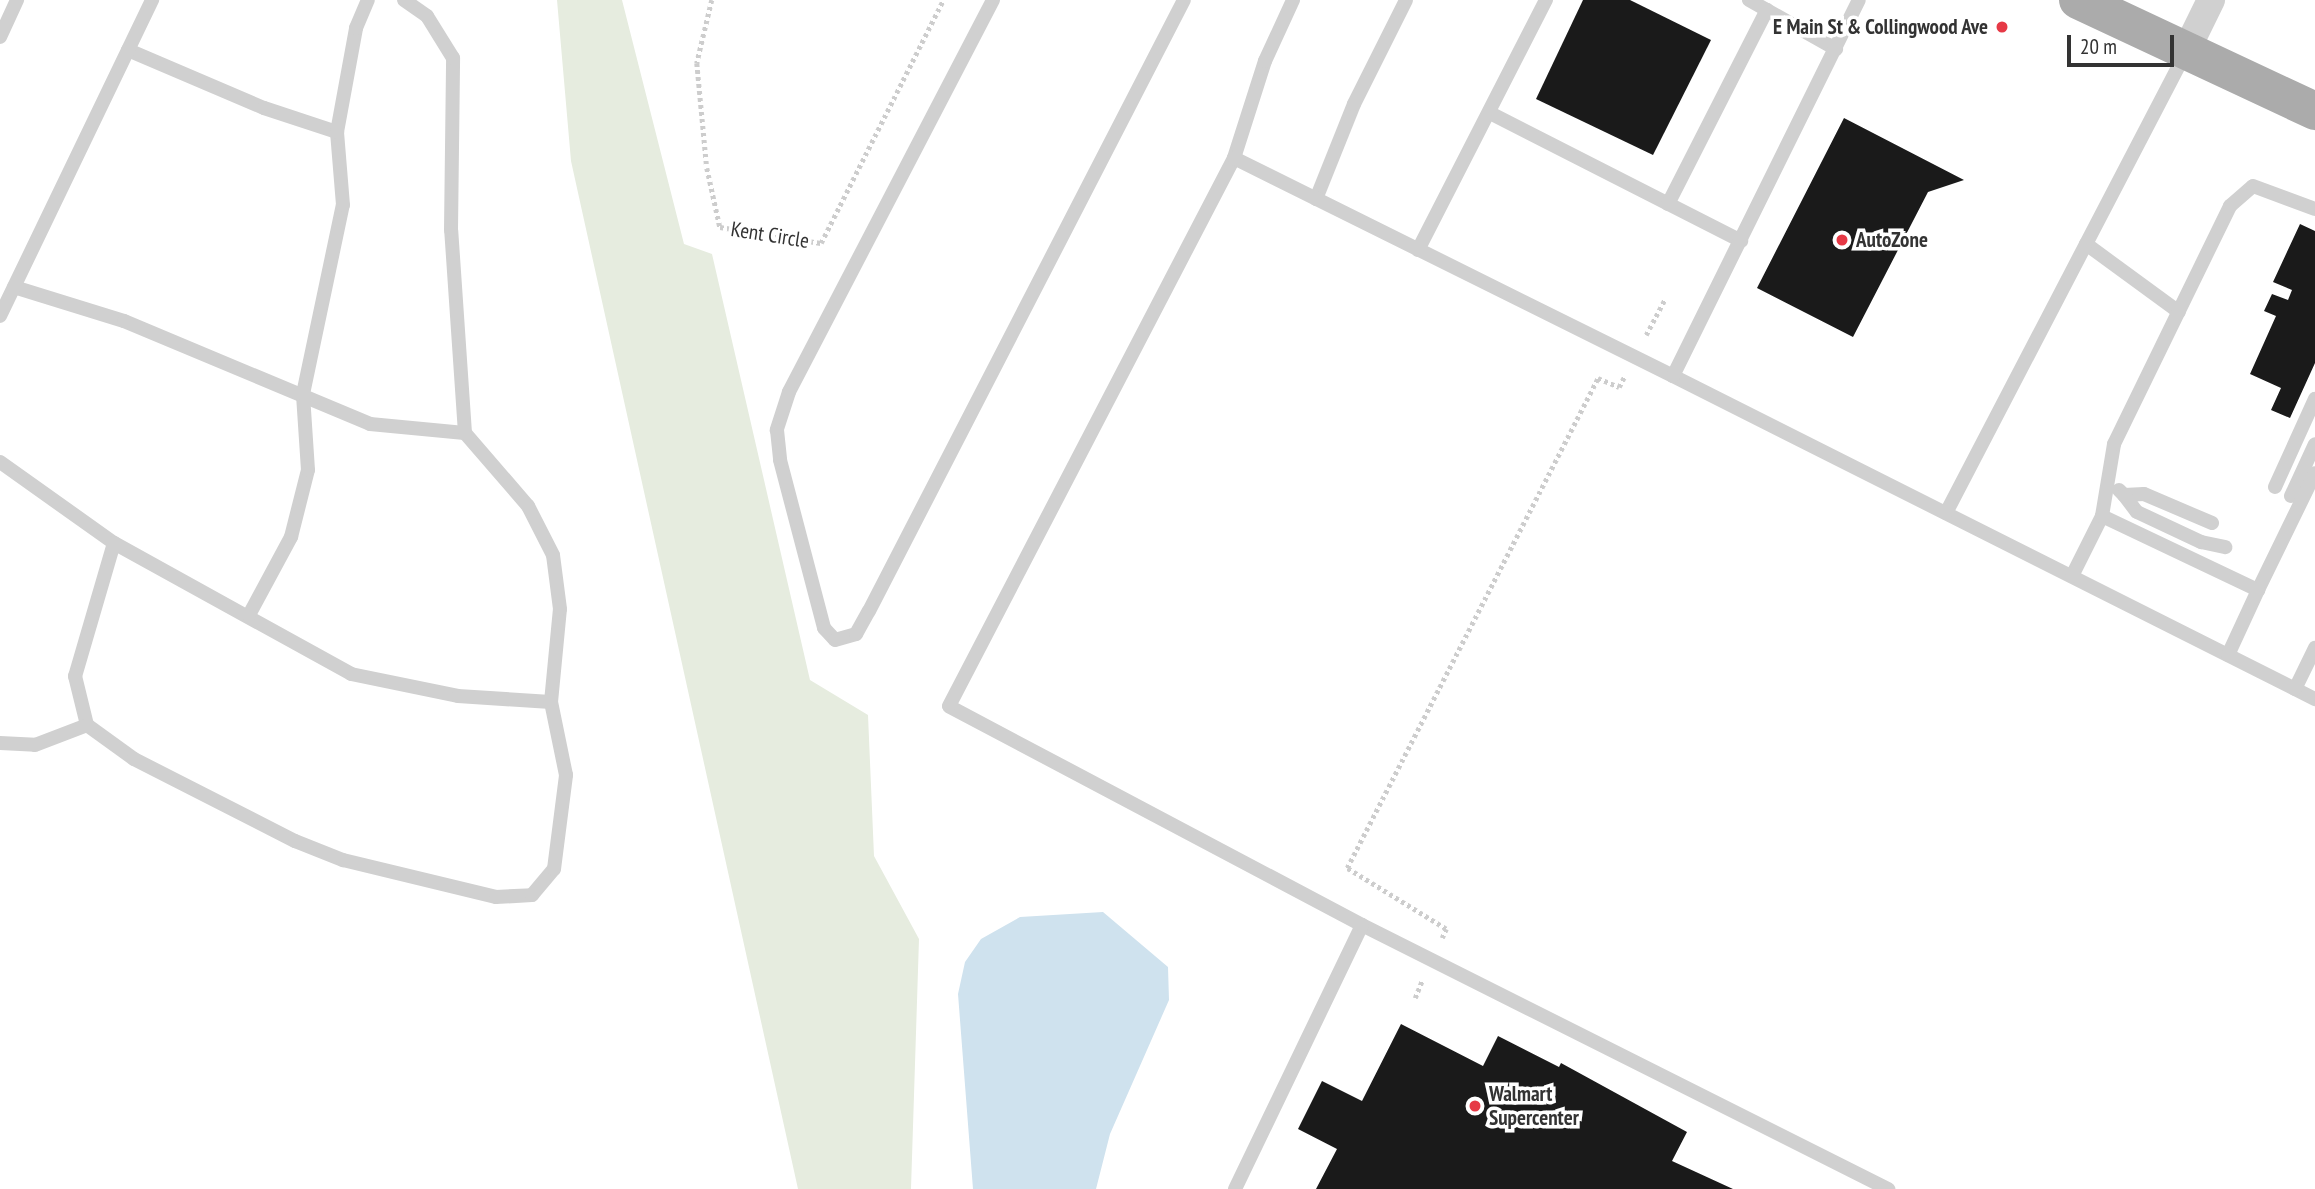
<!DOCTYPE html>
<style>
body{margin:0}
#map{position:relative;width:2315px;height:1189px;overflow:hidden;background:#fff;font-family:"PT Sans Narrow",sans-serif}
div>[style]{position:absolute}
.green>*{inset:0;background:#e6ecdf}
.water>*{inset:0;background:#cfe2ee}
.building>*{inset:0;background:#1a1a1a}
.path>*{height:4.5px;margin-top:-2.25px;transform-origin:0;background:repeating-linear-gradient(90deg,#cdcdcd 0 3.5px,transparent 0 7px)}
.service>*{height:14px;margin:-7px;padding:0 7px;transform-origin:7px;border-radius:7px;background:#d0d0d0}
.minor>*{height:28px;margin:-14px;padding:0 14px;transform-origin:14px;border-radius:14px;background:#d0d0d0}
.primary>*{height:38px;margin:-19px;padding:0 19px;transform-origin:19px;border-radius:19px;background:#ababab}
.dots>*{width:19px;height:19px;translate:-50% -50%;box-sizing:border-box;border:4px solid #fff;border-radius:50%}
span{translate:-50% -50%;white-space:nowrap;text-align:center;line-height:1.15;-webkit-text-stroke:7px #fff;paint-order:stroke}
.poi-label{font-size:21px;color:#333;font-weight:700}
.right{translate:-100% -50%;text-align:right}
.left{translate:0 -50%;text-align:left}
.street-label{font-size:21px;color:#333}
.scale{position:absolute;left:2067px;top:35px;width:107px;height:32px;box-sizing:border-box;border:4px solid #333;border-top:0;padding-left:9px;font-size:21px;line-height:24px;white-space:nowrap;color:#333;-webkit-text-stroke:5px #fff;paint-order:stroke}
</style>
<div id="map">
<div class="green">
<div style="clip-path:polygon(557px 0,622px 0,684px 244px,712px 254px,810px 680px,868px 715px,874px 856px,919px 939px,911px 1189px,798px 1189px,571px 161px)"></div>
</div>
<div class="water">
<div style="clip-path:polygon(1103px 912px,1168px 967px,1169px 1000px,1110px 1134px,1096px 1189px,973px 1189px,958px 994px,965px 962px,981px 939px,1020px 917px)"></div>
</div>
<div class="building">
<div style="clip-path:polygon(1583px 0,1630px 0,1711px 40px,1653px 155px,1536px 99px)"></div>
<div style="clip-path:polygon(1844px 118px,1964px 180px,1928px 192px,1853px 337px,1757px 288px)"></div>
<div style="clip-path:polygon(2300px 224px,2315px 231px,2315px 363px,2290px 418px,2271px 410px,2281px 388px,2250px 374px,2276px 316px,2264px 311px,2272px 294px,2288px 300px,2292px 290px,2273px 282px)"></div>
<div style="clip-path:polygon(1401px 1024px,1483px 1066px,1498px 1036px,1559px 1067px,1561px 1063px,1687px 1132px,1672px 1161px,1733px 1189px,1316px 1189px,1337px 1149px,1298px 1129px,1322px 1081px,1362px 1101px)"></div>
</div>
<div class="path">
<div style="left:712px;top:0;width:65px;rotate:103.4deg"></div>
<div style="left:697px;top:63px;width:105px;rotate:84.6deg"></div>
<div style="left:707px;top:168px;width:60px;rotate:77.6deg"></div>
<div style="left:720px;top:227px;width:102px;rotate:9deg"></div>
<div style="left:821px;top:243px;width:272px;rotate:-63.3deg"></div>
<div style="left:1646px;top:335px;width:41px;rotate:-62.2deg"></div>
<div style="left:1442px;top:938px;width:10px;rotate:-66deg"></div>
<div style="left:1446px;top:929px;width:116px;rotate:-148.4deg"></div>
<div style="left:1347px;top:868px;width:551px;rotate:-62.88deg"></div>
<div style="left:1598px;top:378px;width:23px;rotate:23deg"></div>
<div style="left:1619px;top:387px;width:11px;rotate:-63deg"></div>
<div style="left:1415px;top:998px;width:18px;rotate:-68deg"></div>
</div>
<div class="service">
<div style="left:993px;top:0;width:442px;rotate:117.5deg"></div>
<div style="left:789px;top:392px;width:40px;rotate:108deg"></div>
<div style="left:777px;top:430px;width:30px;rotate:84deg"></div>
<div style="left:780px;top:460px;width:174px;rotate:75.3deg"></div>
<div style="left:824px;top:628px;width:16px;rotate:47deg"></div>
<div style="left:835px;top:640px;width:22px;rotate:-16deg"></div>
<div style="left:856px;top:634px;width:26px;rotate:-61deg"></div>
<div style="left:869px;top:611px;width:687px;rotate:-62.73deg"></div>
<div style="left:1749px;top:0;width:100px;rotate:29.4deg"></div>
<div style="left:0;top:37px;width:41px;rotate:-65.3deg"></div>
<div style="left:128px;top:50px;width:148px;rotate:23.1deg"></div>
<div style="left:264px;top:108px;width:77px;rotate:18.2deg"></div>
<div style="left:1490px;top:113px;width:282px;rotate:27deg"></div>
<div style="left:1234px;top:158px;width:102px;rotate:-72.3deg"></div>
<div style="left:1265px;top:61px;width:67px;rotate:-65.3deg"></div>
<div style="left:1316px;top:199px;width:102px;rotate:-68.2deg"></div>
<div style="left:1354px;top:104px;width:116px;rotate:-63.4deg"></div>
<div style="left:1668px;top:204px;width:218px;rotate:-63deg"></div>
<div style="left:2086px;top:244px;width:115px;rotate:36.2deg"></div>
<div style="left:1418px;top:250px;width:281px;rotate:-62.9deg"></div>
<div style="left:14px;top:287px;width:115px;rotate:17.2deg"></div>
<div style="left:124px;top:321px;width:267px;rotate:22.7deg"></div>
<div style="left:370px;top:424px;width:95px;rotate:5.4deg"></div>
<div style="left:0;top:316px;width:351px;rotate:-64.3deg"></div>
<div style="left:1673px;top:376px;width:719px;rotate:26.71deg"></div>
<div style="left:0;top:462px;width:140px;rotate:35.4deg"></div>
<div style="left:114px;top:543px;width:271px;rotate:28.9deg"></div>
<div style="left:351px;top:674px;width:109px;rotate:11.6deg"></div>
<div style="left:458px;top:696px;width:93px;rotate:3.7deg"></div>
<div style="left:2275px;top:487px;width:97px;rotate:-65.6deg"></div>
<div style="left:2119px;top:490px;width:7px;rotate:45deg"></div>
<div style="left:2124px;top:495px;width:20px;rotate:-3deg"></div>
<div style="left:2144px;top:494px;width:74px;rotate:23.1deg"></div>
<div style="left:2124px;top:495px;width:21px;rotate:53deg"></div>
<div style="left:2137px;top:512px;width:71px;rotate:25.1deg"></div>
<div style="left:2201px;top:542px;width:25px;rotate:12deg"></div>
<div style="left:2291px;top:496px;width:57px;rotate:-65.2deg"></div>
<div style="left:1946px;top:513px;width:520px;rotate:-62.5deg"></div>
<div style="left:2102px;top:516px;width:173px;rotate:25.4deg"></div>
<div style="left:2258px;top:590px;width:130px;rotate:-64deg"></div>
<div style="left:114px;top:543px;width:139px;rotate:106.3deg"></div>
<div style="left:75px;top:676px;width:50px;rotate:76.2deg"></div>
<div style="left:87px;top:725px;width:58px;rotate:35.9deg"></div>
<div style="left:134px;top:759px;width:181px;rotate:27deg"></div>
<div style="left:295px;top:841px;width:52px;rotate:21.6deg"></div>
<div style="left:343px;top:860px;width:157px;rotate:13.6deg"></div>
<div style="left:496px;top:897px;width:36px;rotate:-3deg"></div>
<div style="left:532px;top:895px;width:34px;rotate:-50deg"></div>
<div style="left:554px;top:869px;width:95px;rotate:-82.7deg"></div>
<div style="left:566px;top:775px;width:75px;rotate:-101.6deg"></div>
<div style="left:551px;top:702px;width:93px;rotate:-84.5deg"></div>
<div style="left:560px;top:609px;width:54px;rotate:-97.4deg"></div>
<div style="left:553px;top:555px;width:55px;rotate:-117deg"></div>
<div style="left:528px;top:506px;width:96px;rotate:-130.8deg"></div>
<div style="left:465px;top:433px;width:203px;rotate:-93.9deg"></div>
<div style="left:451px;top:230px;width:172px;rotate:-89.3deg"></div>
<div style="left:453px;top:58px;width:49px;rotate:-121.8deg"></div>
<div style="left:427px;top:16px;width:28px;rotate:-145deg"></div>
<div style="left:2072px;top:576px;width:67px;rotate:-63.4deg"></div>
<div style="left:2102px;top:516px;width:73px;rotate:-80.5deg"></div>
<div style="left:2114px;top:444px;width:265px;rotate:-64deg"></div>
<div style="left:2230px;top:206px;width:30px;rotate:-41deg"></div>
<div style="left:2253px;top:186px;width:66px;rotate:20.4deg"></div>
<div style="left:249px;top:615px;width:89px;rotate:-61.7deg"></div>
<div style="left:291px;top:537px;width:69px;rotate:-75.8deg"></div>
<div style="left:308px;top:470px;width:76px;rotate:-93.8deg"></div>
<div style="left:303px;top:394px;width:193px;rotate:-78.1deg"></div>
<div style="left:343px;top:205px;width:73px;rotate:-94.7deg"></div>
<div style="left:337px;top:132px;width:106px;rotate:-79.6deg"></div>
<div style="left:356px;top:28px;width:30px;rotate:-67deg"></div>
<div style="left:2228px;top:655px;width:72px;rotate:-65.2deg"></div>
<div style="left:2295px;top:689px;width:46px;rotate:-64deg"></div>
<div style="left:0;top:743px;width:35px;rotate:3deg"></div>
<div style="left:35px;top:745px;width:56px;rotate:-21deg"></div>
<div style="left:1362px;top:925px;width:589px;rotate:26.65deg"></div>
<div style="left:1235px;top:1189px;width:293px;rotate:-64.3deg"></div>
<div style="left:1362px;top:925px;width:467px;rotate:-152.1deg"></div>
<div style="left:949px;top:706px;width:618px;rotate:-62.52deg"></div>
<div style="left:1234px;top:158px;width:490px;rotate:26.4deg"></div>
<div style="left:1673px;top:376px;width:419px;rotate:-63.7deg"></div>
</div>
<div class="minor">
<div style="left:2186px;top:51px;width:57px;rotate:-63.9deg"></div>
</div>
<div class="primary">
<div style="left:2078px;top:0;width:262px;rotate:25.1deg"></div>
</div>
<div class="dots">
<div style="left:2002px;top:27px;background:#e63946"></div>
<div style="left:1842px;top:240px;background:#e63946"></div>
<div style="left:1475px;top:1106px;background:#e63946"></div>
</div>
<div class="poi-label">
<span class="right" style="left:1988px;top:27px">E Main St &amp; Collingwood Ave</span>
<span class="left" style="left:1856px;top:240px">AutoZone</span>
<span class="left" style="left:1489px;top:1106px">Walmart<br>Supercenter</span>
</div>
<div class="street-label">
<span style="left:770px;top:235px;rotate:9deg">Kent Circle</span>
</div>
<div class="scale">20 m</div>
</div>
